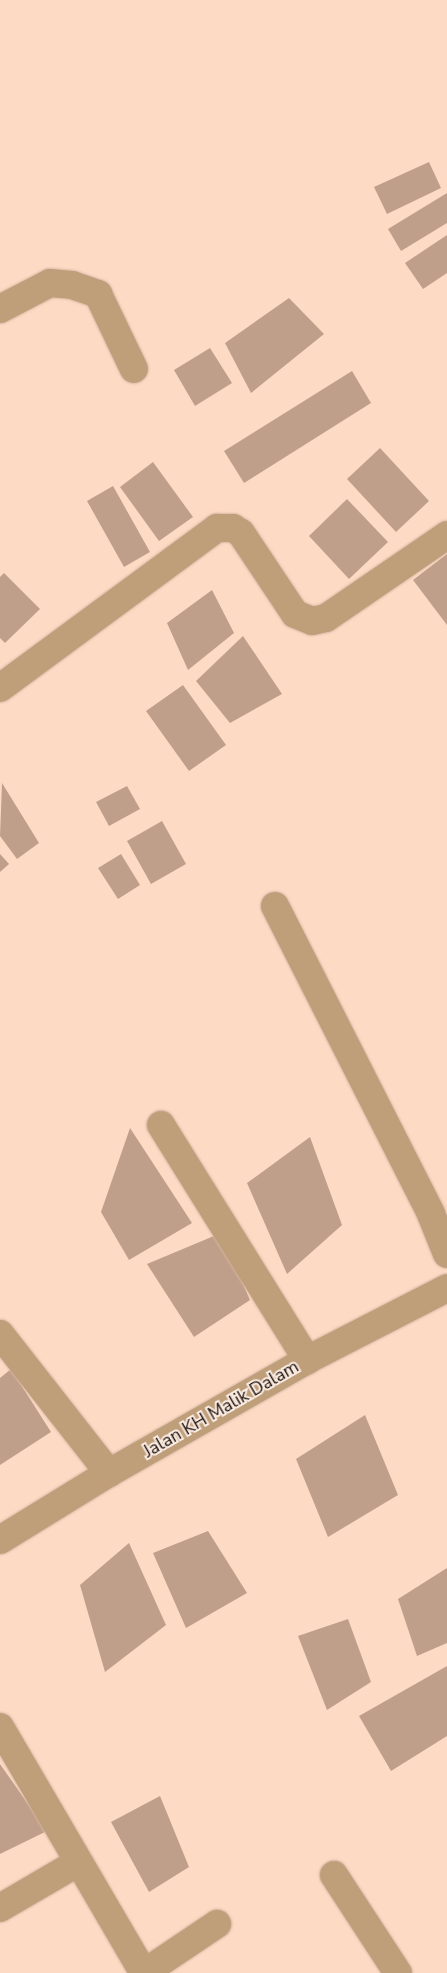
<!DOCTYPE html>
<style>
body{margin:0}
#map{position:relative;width:447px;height:1973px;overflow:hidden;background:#fddac4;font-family:"Nunito Sans",sans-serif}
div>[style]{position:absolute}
.building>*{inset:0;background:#c09f8a}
.roads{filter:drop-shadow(0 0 1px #d4b6a2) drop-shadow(0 0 1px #d4b6a2)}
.street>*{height:28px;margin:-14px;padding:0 14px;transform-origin:14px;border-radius:14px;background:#bf9e7a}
span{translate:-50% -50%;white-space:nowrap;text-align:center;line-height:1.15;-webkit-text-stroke:4px #fbece3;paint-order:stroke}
.street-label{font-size:18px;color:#1c1009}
</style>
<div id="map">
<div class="building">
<div style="clip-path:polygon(429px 162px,441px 188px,387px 214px,374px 187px)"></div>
<div style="clip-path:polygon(447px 193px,447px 223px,401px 251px,388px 229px)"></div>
<div style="clip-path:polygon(447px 235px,447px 273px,423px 289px,405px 263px)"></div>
<div style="clip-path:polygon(289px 298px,324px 334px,251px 393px,225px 343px)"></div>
<div style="clip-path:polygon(210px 348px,232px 383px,195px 406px,174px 370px)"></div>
<div style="clip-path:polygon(352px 371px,371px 403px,244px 483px,224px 451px)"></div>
<div style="clip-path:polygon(380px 448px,429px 501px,396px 532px,347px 479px)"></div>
<div style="clip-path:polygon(153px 462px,193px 517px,159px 541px,120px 487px)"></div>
<div style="clip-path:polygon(113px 486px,150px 552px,124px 567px,87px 501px)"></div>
<div style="clip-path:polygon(347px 499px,388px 542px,349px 579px,309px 536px)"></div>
<div style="clip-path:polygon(447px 554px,447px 625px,413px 580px)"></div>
<div style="clip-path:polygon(4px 573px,40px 609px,5px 643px,0 638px,0 577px)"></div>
<div style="clip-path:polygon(212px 590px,234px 633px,188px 670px,167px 623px)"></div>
<div style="clip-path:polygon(243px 636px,282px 694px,230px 723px,196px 681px)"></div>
<div style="clip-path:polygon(183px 685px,226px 745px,189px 771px,146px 711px)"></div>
<div style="clip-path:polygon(2px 783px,39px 843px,17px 859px,0 836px)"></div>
<div style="clip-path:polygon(127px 786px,140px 809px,109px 826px,96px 802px)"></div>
<div style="clip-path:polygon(162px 821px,186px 864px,151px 884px,127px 841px)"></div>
<div style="clip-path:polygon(0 854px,9px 864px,0 872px)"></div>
<div style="clip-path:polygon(121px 854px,140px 885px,118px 899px,98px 868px)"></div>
<div style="clip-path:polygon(130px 1128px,192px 1223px,129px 1260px,101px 1212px)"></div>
<div style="clip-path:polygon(310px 1137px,342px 1225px,287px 1274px,247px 1183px)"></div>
<div style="clip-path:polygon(221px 1233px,250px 1300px,194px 1337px,147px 1264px)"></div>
<div style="clip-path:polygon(11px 1369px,51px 1432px,0 1465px,0 1378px)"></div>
<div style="clip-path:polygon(365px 1415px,398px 1495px,328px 1537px,296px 1459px)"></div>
<div style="clip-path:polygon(208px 1531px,247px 1593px,186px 1628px,153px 1553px)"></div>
<div style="clip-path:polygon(129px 1543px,166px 1625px,105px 1672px,80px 1585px)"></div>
<div style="clip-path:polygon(447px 1568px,447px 1643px,417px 1656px,398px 1599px)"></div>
<div style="clip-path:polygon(348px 1619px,371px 1682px,327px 1710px,298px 1636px)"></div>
<div style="clip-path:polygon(447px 1666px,447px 1736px,391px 1771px,359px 1716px)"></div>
<div style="clip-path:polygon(0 1764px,47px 1831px,0 1854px)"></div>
<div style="clip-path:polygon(160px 1796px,189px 1867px,149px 1892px,111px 1822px)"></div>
</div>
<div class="roads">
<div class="street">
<div style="left:0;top:309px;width:56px;rotate:-27.5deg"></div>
<div style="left:50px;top:283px;width:22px;rotate:5deg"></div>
<div style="left:72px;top:285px;width:28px;rotate:19deg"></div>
<div style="left:98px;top:294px;width:83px;rotate:64.4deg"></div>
<div style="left:0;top:688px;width:270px;rotate:-36.4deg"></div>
<div style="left:217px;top:528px;width:16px"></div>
<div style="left:233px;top:528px;width:9px;rotate:32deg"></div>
<div style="left:241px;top:533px;width:97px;rotate:56.3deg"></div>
<div style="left:295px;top:614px;width:18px;rotate:22deg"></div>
<div style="left:312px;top:621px;width:14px;rotate:-12deg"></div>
<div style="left:326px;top:618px;width:147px;rotate:-34.4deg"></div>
<div style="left:275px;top:906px;width:345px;rotate:63.1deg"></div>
<div style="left:431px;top:1214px;width:43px;rotate:68.2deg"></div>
<div style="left:161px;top:1125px;width:277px;rotate:58.1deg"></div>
<div style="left:0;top:1334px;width:177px;rotate:51.9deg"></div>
<div style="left:0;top:1540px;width:128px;rotate:-31.6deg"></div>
<div style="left:109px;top:1473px;width:228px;rotate:-29.7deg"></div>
<div style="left:307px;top:1360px;width:157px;rotate:-27.2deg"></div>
<div style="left:0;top:1727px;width:285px;rotate:59.7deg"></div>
<div style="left:334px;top:1875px;width:117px;rotate:56.9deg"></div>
<div style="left:0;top:1908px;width:89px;rotate:-30.3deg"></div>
<div style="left:144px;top:1973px;width:88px;rotate:-33.9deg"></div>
</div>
</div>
<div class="street-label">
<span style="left:221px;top:1409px;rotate:-30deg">Jalan KH Malik Dalam</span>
</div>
</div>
